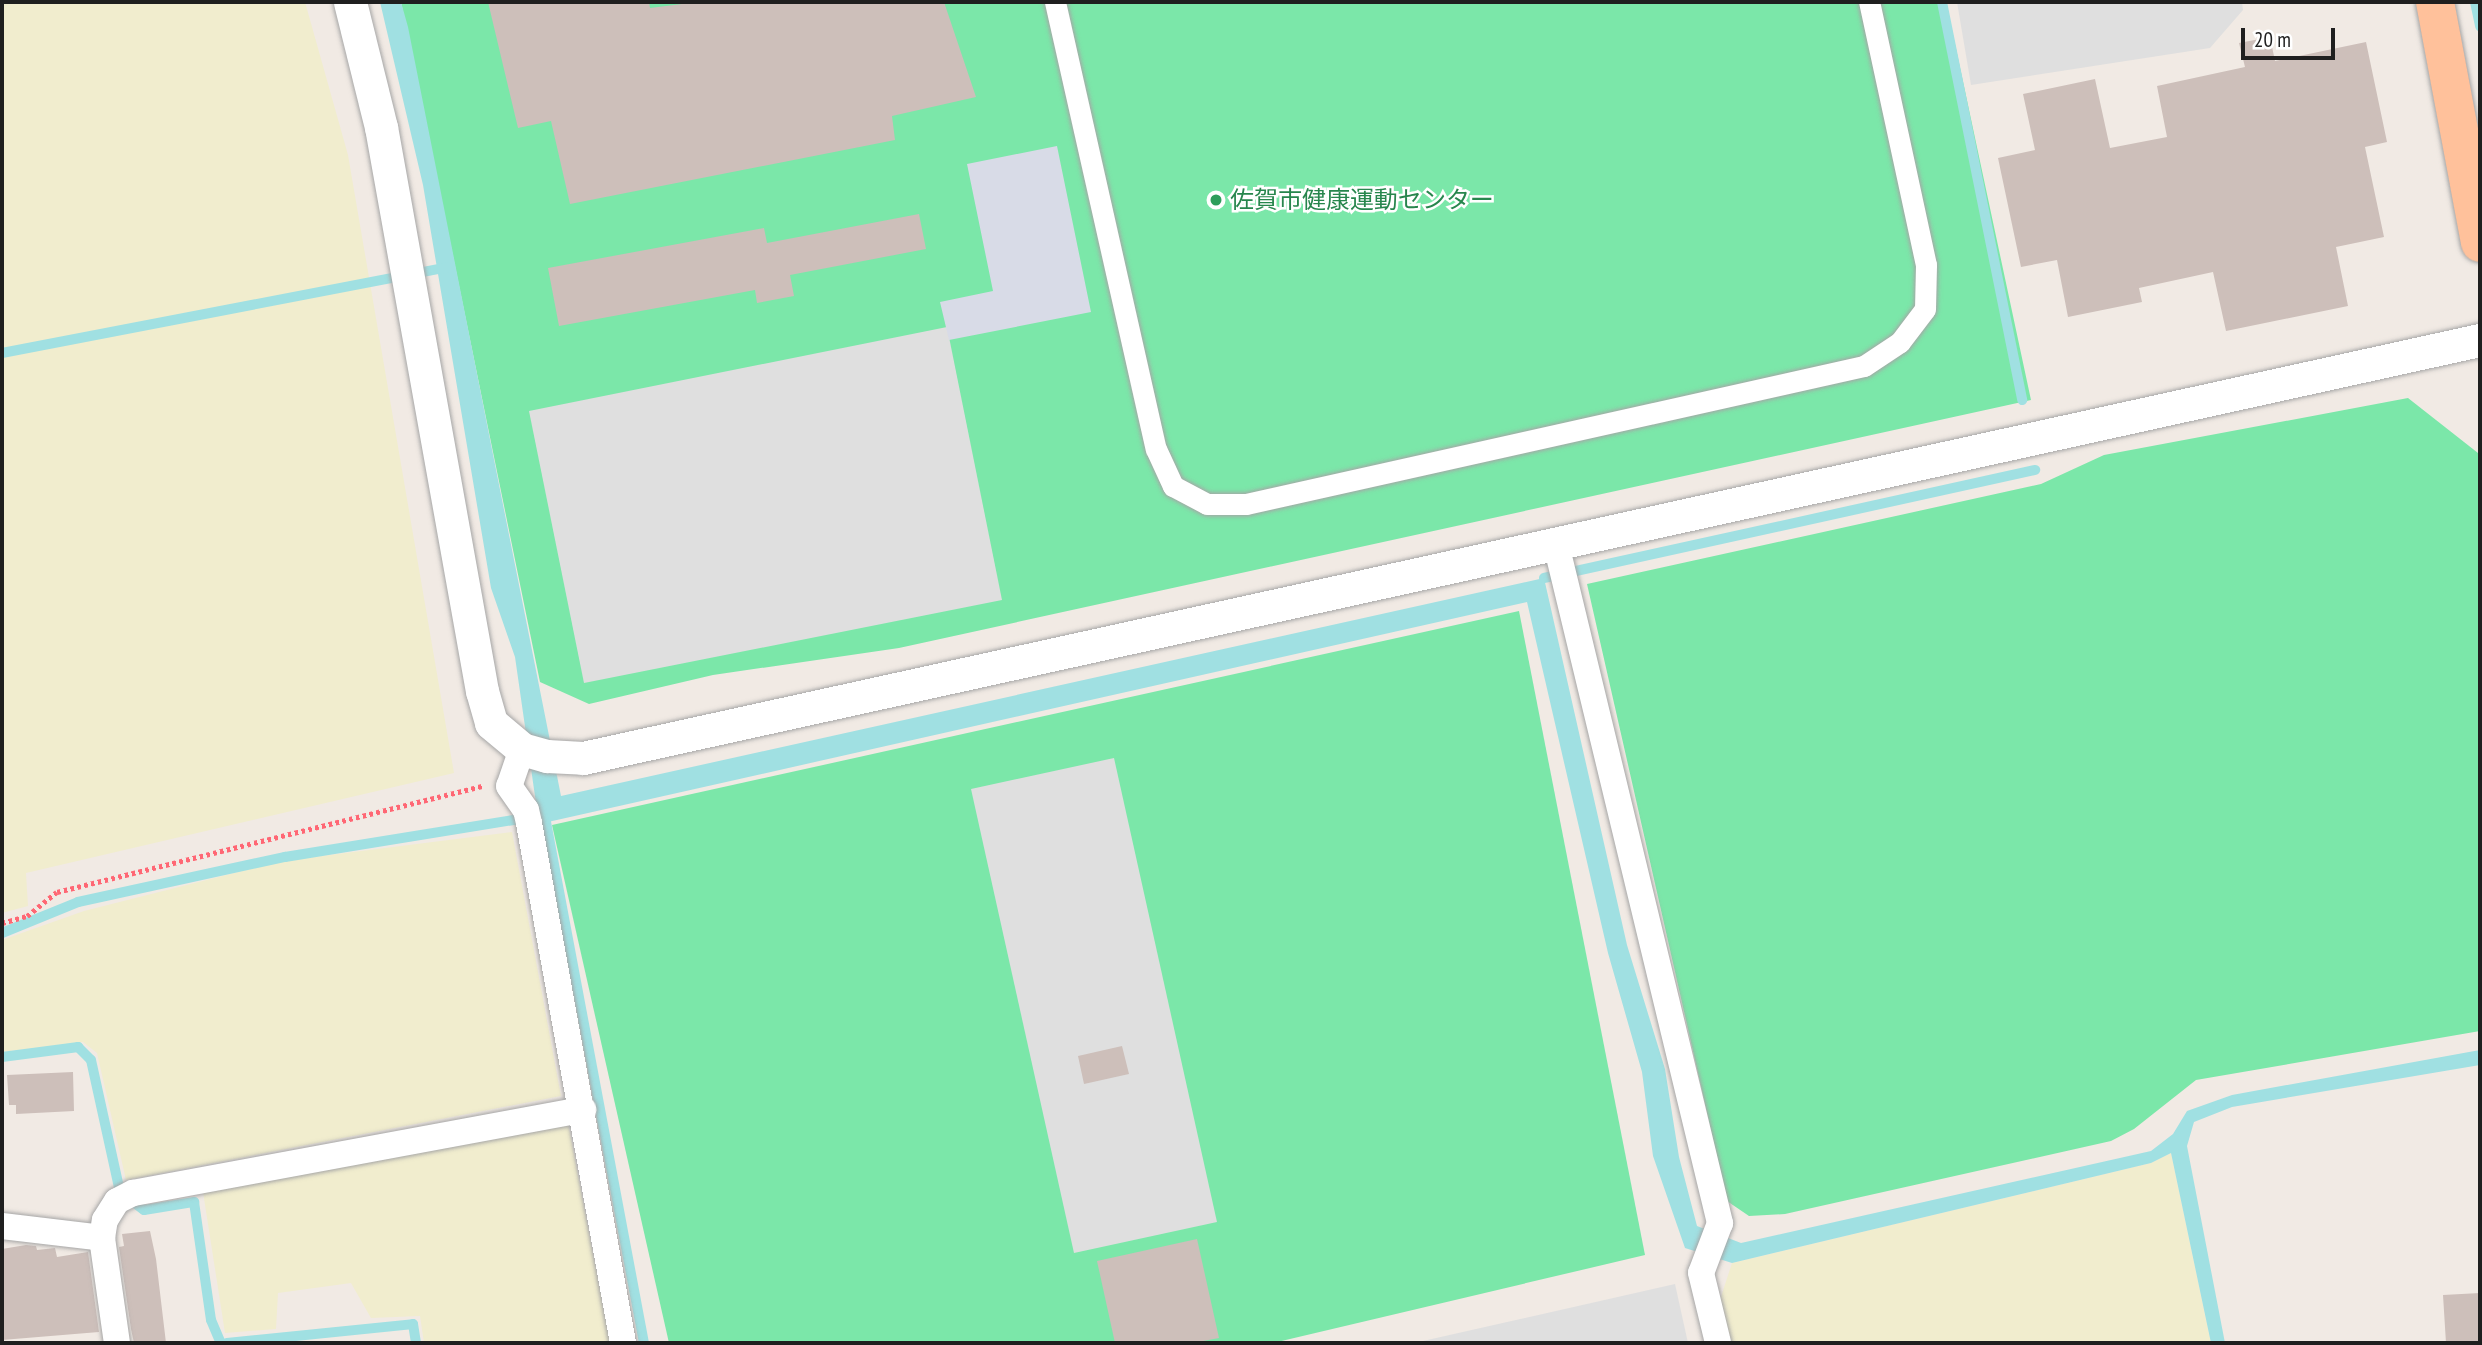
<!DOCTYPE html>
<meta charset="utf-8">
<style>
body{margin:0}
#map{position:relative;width:2482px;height:1345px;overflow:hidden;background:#f1eae4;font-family:"PT Sans Narrow","Noto Sans JP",sans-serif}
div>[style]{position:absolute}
.farmland>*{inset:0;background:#f1edce}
.pitch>*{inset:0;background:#7be7a9}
.parking>*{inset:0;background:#dfdfdf}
.plaza>*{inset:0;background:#d8dbe7}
.water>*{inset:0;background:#a0e0e2}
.stream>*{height:10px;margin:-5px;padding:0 5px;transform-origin:5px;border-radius:5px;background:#a0e0e2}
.building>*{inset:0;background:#cdbfba}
.path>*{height:4.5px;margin-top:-2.25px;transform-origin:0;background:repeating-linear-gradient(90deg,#ff6774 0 3.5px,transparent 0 7px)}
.roads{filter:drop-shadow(0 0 2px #a6a6a6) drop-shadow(0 0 2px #a6a6a6)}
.pedestrian>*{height:21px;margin:-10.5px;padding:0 10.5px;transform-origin:10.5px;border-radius:10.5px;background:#fff}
.minor>*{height:26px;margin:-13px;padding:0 13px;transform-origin:13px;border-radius:13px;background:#fff}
.tertiary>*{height:33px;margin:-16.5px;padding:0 16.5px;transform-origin:16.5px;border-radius:16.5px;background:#fff}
.primary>*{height:38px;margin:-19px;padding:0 19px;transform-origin:19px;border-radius:19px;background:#ffc19b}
.dots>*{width:19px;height:19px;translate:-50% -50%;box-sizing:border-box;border:4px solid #fff;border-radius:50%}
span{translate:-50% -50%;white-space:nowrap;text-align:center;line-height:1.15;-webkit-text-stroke:5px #fff;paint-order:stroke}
.leisure-label{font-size:24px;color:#27864d}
.left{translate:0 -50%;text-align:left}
.frame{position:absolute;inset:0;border:4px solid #1f1f1f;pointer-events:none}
.scale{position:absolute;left:2241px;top:28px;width:94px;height:32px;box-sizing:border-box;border:4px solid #1f1f1f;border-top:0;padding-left:9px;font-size:21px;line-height:24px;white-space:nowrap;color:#1f1f1f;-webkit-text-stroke:5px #fff;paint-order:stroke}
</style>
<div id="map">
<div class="farmland">
<div style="clip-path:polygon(2px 2px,305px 2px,348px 155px,454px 773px,26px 873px,28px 906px,2px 913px)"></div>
<div style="clip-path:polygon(512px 832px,561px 1096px,126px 1180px,97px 1053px,83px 1042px,2px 1052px,2px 940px,84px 911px,282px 861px)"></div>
<div style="clip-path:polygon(568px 1123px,610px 1343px,424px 1343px,420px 1316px,371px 1318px,351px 1283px,278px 1293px,276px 1329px,225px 1333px,203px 1192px)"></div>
<div style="clip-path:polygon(2171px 1153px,2211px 1343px,1726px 1343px,1717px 1309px,1732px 1263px,2151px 1163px)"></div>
</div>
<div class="pitch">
<div style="clip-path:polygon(401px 2px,1946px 2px,2031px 400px,899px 648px,713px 675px,589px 704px,540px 682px)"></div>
<div style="clip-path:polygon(2408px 398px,2478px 453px,2480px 461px,2480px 1031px,2196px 1080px,2134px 1129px,2111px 1141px,1785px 1214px,1749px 1216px,1727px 1201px,1587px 584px,2041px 484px,2104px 455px)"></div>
<div style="clip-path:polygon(1519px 611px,1645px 1255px,1273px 1343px,669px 1343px,552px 825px)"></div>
</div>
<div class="parking">
<div style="clip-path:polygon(1957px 2px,2242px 2px,2243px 10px,2210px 48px,1971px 85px)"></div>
<div style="clip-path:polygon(947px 327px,1002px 600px,584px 683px,529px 411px)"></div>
<div style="clip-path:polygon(1114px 758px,1217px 1222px,1074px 1253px,971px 789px)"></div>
<div style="clip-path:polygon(1675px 1284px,1688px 1343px,1414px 1343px)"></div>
</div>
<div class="plaza">
<div style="clip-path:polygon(1057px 146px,1091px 312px,949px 340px,940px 302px,993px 291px,967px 164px)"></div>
</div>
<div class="water">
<div style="clip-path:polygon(380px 2px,401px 2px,408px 27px,561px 796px,1544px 578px,1627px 945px,1665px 1069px,1679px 1157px,1697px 1226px,1741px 1243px,2151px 1151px,2173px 1134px,2187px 1111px,2232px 1095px,2480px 1050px,2480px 1065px,2232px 1107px,2194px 1122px,2187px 1146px,2225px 1343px,2211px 1343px,2171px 1153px,2151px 1163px,1732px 1263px,1685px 1248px,1653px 1156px,1642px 1072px,1608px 953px,1527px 602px,539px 824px,515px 657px,491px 588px,423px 185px)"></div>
</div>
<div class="stream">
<div style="left:1942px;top:2px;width:406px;rotate:78.6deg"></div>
<div style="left:2475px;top:2px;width:25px;rotate:78deg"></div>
<div style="left:2px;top:353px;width:453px;rotate:-10.9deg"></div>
<div style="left:1544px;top:578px;width:503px;rotate:-12.41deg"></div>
<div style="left:546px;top:822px;width:530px;rotate:79.35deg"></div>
<div style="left:2px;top:933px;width:82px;rotate:-22.2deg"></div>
<div style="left:78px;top:902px;width:212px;rotate:-12.3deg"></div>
<div style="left:285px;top:857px;width:244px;rotate:-9.2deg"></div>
<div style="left:2px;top:1057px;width:77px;rotate:-7.5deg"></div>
<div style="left:78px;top:1047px;width:18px;rotate:45deg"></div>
<div style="left:91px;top:1060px;width:135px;rotate:77.6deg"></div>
<div style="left:120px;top:1192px;width:30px;rotate:37deg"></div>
<div style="left:144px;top:1210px;width:51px;rotate:-9.1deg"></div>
<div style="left:194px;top:1202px;width:119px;rotate:81.8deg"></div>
<div style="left:211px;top:1320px;width:25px;rotate:67deg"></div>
<div style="left:227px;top:1343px;width:187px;rotate:-5.8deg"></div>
<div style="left:413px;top:1324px;width:19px;rotate:81deg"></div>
</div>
<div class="building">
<div style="clip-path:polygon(488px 2px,649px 2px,650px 8px,698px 2px,944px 2px,976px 97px,892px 116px,895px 140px,570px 204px,551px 121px,518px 128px)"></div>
<div style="clip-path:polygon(2270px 37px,2275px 61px,2366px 42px,2387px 142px,2365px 147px,2384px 237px,2336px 247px,2348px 306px,2226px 331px,2213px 272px,2139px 288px,2142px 302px,2068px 317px,2057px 260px,2021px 267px,1998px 158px,2035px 150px,2023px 94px,2095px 79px,2110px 148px,2167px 137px,2157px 86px,2245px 67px,2239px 43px)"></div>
<div style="clip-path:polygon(919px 214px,926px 249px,790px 275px,794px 296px,757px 303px,755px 290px,559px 326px,548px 268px,764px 228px,767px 243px)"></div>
<div style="clip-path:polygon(1122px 1046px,1129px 1074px,1084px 1084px,1078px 1056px)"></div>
<div style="clip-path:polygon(73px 1072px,74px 1111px,16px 1114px,16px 1105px,9px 1105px,7px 1075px)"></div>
<div style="clip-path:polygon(150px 1231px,156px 1259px,166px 1343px,134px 1343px,131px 1329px,119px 1247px,124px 1246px,122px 1234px)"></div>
<div style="clip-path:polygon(1197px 1239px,1219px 1338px,1193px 1343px,1115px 1343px,1097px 1261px)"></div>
<div style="clip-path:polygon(26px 1245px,36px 1246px,37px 1250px,55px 1248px,57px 1257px,88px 1252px,99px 1332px,2px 1340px,2px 1249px)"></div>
<div style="clip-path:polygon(2480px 1293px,2480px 1343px,2446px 1343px,2443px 1295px)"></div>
</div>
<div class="path">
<div style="left:2px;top:923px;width:26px;rotate:-16deg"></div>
<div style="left:27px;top:916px;width:38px;rotate:-39deg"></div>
<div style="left:57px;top:892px;width:438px;rotate:-14deg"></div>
</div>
<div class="roads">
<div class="pedestrian">
<div style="left:1055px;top:2px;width:458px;rotate:77.3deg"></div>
<div style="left:1156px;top:449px;width:41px;rotate:65.3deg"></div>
<div style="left:1173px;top:486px;width:38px;rotate:28deg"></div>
<div style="left:1207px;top:504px;width:39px"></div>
<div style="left:1246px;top:504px;width:633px;rotate:-12.59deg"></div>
<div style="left:1864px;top:366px;width:43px;rotate:-33.7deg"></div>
<div style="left:1900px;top:342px;width:41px;rotate:-52.9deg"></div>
<div style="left:1925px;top:309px;width:44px;rotate:-88.7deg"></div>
<div style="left:1926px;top:265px;width:269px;rotate:-102.2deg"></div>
</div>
<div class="minor">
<div style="left:1556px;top:544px;width:699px;rotate:76.42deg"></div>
<div style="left:1720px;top:1223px;width:53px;rotate:110.8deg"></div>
<div style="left:1701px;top:1273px;width:72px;rotate:76.3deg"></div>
<div style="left:522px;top:749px;width:39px;rotate:109deg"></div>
<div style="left:509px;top:786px;width:29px;rotate:55deg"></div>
<div style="left:526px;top:810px;width:13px;rotate:77deg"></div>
<div style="left:529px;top:823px;width:528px;rotate:79.75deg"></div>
<div style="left:2px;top:1226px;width:101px;rotate:6.8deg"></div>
<div style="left:102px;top:1238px;width:106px;rotate:81.9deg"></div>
<div style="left:102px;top:1238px;width:18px;rotate:-81deg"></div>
<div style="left:105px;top:1220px;width:22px;rotate:-58deg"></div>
<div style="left:117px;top:1201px;width:18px;rotate:-27deg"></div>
<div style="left:133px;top:1193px;width:458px;rotate:-10.5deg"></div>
</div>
<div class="tertiary">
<div style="left:350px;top:2px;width:129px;rotate:76.1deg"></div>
<div style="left:381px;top:127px;width:573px;rotate:79.85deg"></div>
<div style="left:482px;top:691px;width:33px;rotate:74deg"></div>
<div style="left:491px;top:723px;width:40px;rotate:40deg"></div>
<div style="left:522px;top:749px;width:26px;rotate:16deg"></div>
<div style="left:547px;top:756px;width:36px;rotate:3deg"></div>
<div style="left:583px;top:758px;width:1943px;rotate:-12.43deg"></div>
</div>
<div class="primary">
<div style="left:2435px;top:2px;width:245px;rotate:79.4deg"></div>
</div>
</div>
<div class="dots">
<div style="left:1216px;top:200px;background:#2e9e5b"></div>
</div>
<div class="leisure-label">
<span class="left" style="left:1230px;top:200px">佐賀市健康運動センター</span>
</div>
<div class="frame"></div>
<div class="scale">20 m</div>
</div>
